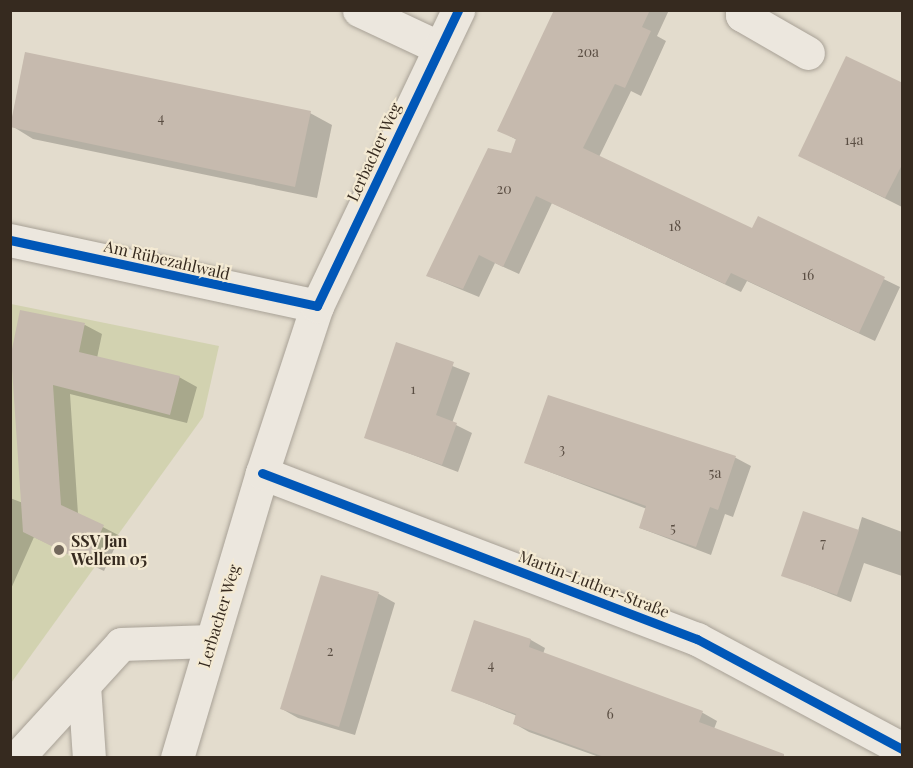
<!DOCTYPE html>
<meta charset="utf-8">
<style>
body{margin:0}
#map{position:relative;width:913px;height:768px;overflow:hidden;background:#e3dccd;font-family:"Playfair Display",serif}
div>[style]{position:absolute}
.green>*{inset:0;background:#d2d2b0}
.shadow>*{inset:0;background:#0003}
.building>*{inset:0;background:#c6baae}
.roads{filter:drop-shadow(0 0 2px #a8a196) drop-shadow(0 0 2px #a8a196)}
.minor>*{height:33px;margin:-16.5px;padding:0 16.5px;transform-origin:16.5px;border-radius:16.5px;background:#ece7de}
.cycleway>*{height:9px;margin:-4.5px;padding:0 4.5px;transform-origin:4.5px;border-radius:4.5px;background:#0057b8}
.dots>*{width:16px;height:16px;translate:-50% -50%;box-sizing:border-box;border:3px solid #f4ead3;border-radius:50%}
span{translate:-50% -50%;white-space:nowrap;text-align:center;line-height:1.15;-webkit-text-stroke:4.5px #f4ead3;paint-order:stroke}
.number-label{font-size:14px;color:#5a4e43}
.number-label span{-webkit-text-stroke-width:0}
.street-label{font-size:16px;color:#362a1f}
.poi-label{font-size:16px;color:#362a1f;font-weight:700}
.left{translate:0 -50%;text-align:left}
.frame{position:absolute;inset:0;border:12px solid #362a1f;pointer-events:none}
</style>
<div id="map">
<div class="green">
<div style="clip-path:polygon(11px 304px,219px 346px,203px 417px,11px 683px)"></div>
</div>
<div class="shadow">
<div style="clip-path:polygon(556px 10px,669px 10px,657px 36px,666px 41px,641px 96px,631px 91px,599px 157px,753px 230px,758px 218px,900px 287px,875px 341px,747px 281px,741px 292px,552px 203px,519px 274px,495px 263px,479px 297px,428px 276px,512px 154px,517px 140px,499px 130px)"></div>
<div style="clip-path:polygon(902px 85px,902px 207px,800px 156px)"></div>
<div style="clip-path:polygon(310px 113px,332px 125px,317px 198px,33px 139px,12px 126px)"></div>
<div style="clip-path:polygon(85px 325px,102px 334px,97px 358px,179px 377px,197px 387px,187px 423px,70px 394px,78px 514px,120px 536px,104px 571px,34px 537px,10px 591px,10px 498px,23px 503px,12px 354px)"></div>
<div style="clip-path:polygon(397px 344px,470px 373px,452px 423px,472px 433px,458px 472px,366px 437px)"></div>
<div style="clip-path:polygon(549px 397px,736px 458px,751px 466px,733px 517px,725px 514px,711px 555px,640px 528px,647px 509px,526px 463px)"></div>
<div style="clip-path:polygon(862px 517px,902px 532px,902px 576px,864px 563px,851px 602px,783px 575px,858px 531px)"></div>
<div style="clip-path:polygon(322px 577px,379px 594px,395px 603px,355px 735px,298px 718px,282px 709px)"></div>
<div style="clip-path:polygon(475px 622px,531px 640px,545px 648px,543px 654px,703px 713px,717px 721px,714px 729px,783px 758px,602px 758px,529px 732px,515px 724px,517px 716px,453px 690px)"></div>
</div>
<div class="building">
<div style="clip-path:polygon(554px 10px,650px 10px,642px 27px,651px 31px,625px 88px,615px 84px,583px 148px,752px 228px,758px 216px,885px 277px,859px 333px,731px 273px,725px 284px,536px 196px,503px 267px,479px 255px,463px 289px,426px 276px,488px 148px,511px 153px,516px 139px,497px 131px)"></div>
<div style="clip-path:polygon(25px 52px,311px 111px,295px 187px,10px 127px)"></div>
<div style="clip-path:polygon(846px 56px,903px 83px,903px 163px,885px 198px,798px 156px)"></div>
<div style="clip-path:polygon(20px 310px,85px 323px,79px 352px,180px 376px,170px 415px,53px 385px,61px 505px,104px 525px,86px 563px,23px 532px,11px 354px)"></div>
<div style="clip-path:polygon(396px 342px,454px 362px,436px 415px,457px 423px,442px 465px,364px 438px)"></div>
<div style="clip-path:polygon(548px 395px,736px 456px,718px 510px,710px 507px,696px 547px,639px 528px,646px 506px,524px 463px)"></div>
<div style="clip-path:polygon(803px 511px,859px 530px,837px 595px,781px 576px)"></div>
<div style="clip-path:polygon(321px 575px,379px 592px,339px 727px,280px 709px)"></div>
<div style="clip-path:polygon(474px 620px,531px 639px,529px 647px,703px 711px,699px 722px,784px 754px,784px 758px,607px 758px,513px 724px,516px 714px,451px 691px)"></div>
</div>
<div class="roads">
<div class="minor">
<div style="left:359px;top:10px;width:89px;rotate:25.1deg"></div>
<div style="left:742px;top:10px;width:5px;rotate:90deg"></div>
<div style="left:742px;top:15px;width:76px;rotate:29.9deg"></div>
<div style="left:10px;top:240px;width:314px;rotate:12.1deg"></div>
<div style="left:262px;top:473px;width:466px;rotate:20.9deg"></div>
<div style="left:697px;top:639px;width:233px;rotate:28.2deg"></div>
<div style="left:84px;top:685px;width:73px;rotate:86.1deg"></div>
<div style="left:17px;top:758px;width:154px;rotate:-47.6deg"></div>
<div style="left:121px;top:644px;width:90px;rotate:-1.9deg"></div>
<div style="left:177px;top:758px;width:297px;rotate:-73.4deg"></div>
<div style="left:262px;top:473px;width:176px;rotate:-71.8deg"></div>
<div style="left:317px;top:306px;width:328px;rotate:-64.5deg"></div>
</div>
</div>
<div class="cycleway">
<div style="left:10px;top:240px;width:314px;rotate:12.1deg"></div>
<div style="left:317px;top:306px;width:328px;rotate:-64.5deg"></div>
<div style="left:262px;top:473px;width:466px;rotate:20.9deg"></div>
<div style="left:697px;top:639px;width:233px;rotate:28.2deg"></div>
</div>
<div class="dots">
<div style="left:59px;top:550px;background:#73685c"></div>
</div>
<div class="number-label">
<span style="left:588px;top:52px">20a</span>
<span style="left:161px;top:118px">4</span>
<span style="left:854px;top:140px">14a</span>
<span style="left:504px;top:189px">20</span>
<span style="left:675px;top:226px">18</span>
<span style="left:808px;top:275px">16</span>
<span style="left:413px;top:389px">1</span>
<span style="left:562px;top:449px">3</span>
<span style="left:715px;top:473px">5a</span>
<span style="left:673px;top:528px">5</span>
<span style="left:823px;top:543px">7</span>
<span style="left:330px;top:651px">2</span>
<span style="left:491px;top:665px">4</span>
<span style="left:610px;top:714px">6</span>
</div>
<div class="street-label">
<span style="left:374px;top:152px;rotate:-65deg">Lerbacher Weg</span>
<span style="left:167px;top:260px;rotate:13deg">Am Rübezahlwald</span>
<span style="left:594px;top:584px;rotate:21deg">Martin-Luther-Straße</span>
<span style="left:219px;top:616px;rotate:-73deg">Lerbacher Weg</span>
</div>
<div class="poi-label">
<span class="left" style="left:71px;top:550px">SSV Jan<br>Wellem 05</span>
</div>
<div class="frame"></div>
</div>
